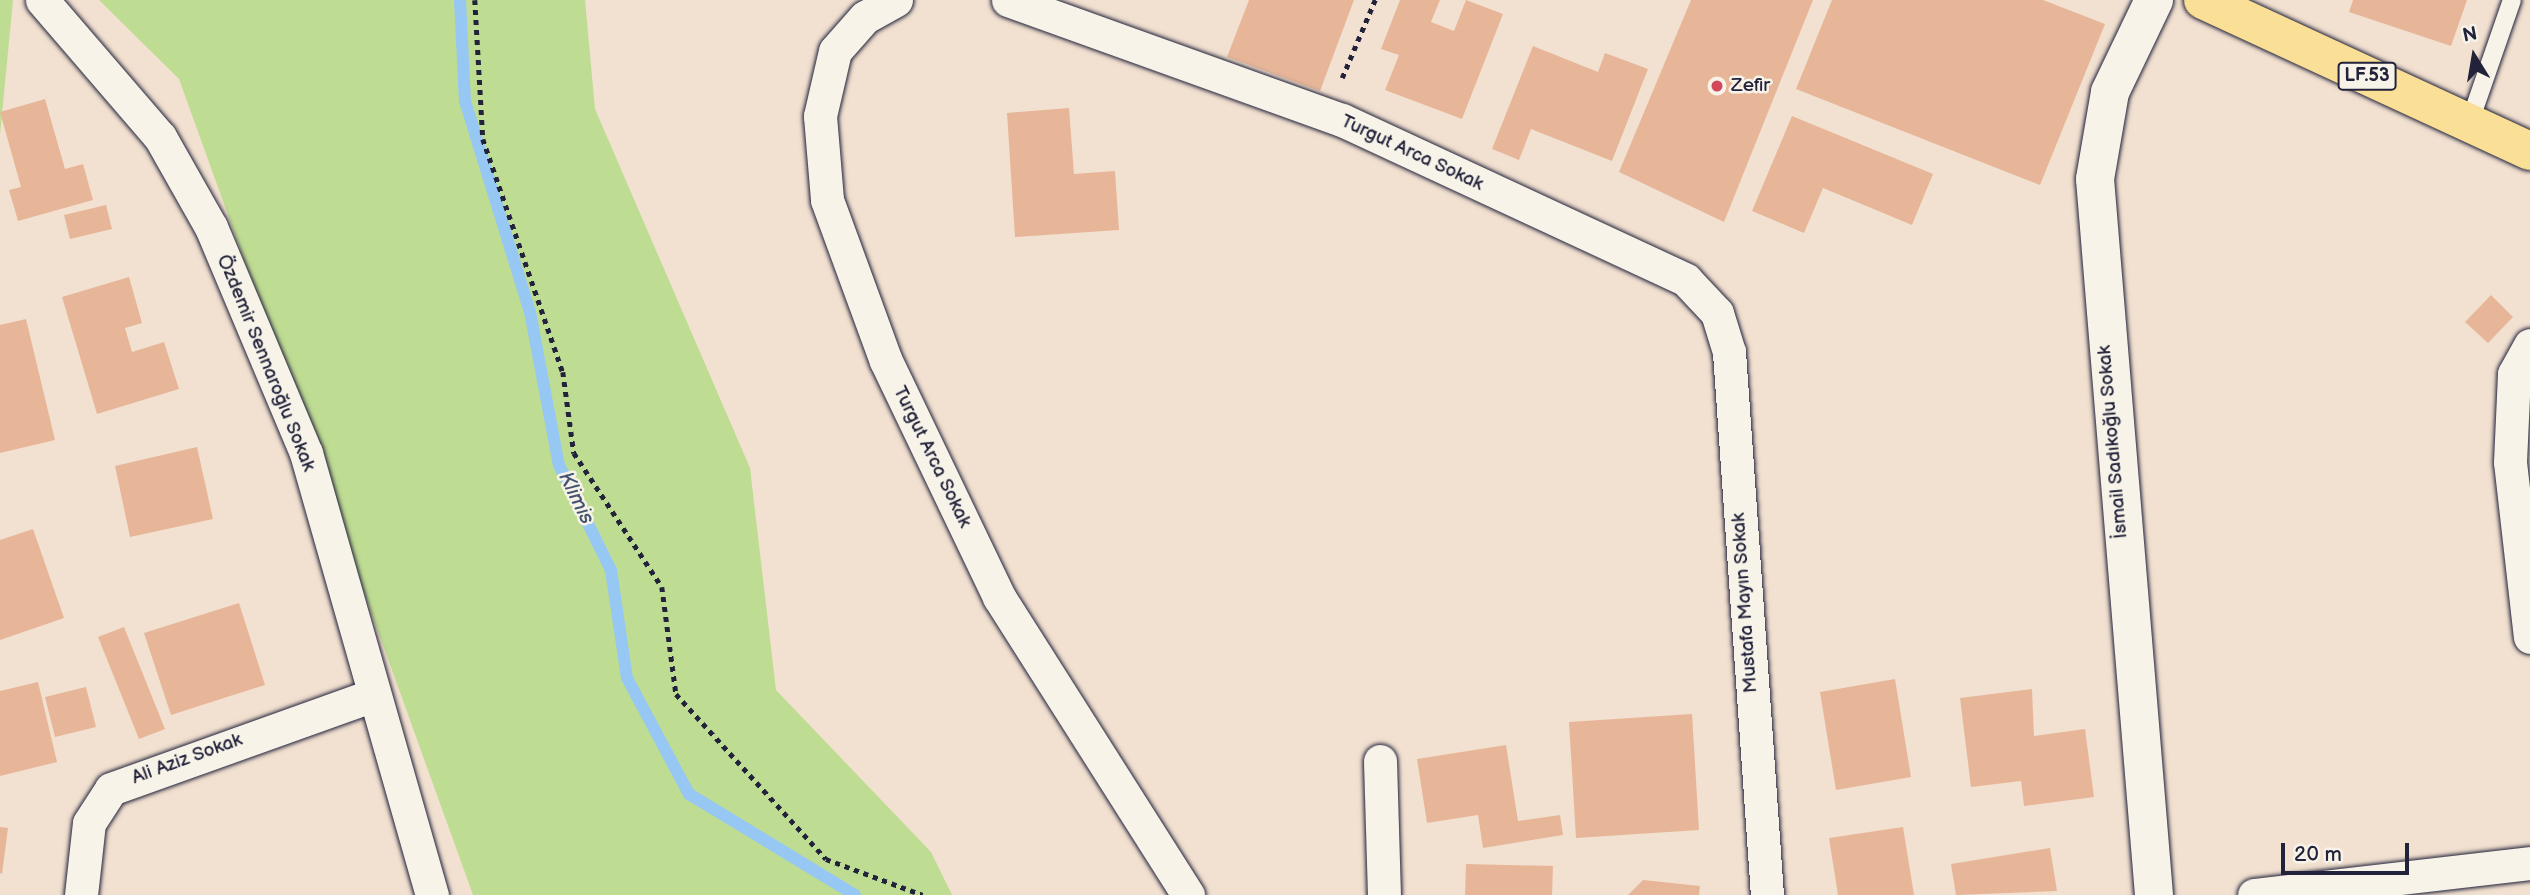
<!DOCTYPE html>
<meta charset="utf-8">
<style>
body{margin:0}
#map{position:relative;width:2530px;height:895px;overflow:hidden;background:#f2e1d0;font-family:"Balsamiq Sans",sans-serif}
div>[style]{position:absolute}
.green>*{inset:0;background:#bfdc93}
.stream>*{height:12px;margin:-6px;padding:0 6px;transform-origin:6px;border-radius:6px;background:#97c8f3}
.building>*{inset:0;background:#e7b699}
.path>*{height:4.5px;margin-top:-2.25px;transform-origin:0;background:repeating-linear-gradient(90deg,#22223b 0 5px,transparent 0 10px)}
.roads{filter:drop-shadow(0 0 2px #22223b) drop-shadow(0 0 2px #22223b)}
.service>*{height:18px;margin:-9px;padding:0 9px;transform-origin:9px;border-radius:9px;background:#f7f3e8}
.minor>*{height:33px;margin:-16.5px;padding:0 16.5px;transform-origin:16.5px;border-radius:16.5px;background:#f7f3e8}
.tertiary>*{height:38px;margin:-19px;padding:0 19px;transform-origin:19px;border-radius:19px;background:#f7f3e8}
.primary>*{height:38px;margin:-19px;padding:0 19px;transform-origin:19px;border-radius:19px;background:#fadf96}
.dots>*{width:19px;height:19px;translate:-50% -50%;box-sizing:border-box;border:4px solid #f7f3e8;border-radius:50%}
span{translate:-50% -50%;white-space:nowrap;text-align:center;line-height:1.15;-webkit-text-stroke:5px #f7f3e8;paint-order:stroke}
.shield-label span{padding:2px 5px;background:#f7f3e8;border:2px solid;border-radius:5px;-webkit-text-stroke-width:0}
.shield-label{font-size:18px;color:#22223b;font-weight:700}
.poi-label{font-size:19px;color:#22223b}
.left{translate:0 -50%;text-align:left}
.street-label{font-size:19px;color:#22223b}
.water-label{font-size:21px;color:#455472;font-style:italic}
.north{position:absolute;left:2439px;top:21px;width:70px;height:70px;-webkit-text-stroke:5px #f7f3e8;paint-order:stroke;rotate:349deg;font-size:19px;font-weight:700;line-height:28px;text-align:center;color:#22223b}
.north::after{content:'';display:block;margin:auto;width:24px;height:32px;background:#22223b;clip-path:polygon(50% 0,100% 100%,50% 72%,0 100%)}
.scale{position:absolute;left:2281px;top:843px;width:128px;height:32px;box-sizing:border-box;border:4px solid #22223b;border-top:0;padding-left:9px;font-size:21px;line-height:24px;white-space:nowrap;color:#22223b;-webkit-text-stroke:5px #f7f3e8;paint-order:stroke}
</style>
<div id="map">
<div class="green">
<div style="clip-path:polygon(0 0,13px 0,0 135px)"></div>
<div style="clip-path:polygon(99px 0,585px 0,595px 109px,750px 468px,776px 690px,931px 852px,952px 895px,473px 895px,179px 79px)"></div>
</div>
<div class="stream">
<div style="left:460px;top:0;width:101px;rotate:87.2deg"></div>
<div style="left:465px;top:101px;width:221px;rotate:72.9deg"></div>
<div style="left:530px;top:312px;width:156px;rotate:79.3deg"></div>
<div style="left:559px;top:465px;width:117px;rotate:63.7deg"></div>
<div style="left:611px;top:570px;width:109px;rotate:81.6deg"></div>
<div style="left:627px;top:678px;width:132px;rotate:61.9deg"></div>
<div style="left:689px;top:794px;width:194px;rotate:31.3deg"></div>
</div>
<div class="building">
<div style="clip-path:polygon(1249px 0,1354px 0,1320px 91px,1227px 57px)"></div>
<div style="clip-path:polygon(1400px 0,1440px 0,1431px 22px,1454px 31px,1466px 0,1503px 14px,1462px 119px,1385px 90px,1399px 55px,1381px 49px)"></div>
<div style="clip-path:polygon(1691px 0,1813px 0,1724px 222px,1619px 172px)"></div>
<div style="clip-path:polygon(1832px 0,2043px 0,2105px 24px,2040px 185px,1796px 89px)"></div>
<div style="clip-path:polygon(2353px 0,2467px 0,2451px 46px,2349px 12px)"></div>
<div style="clip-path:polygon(1533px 46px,1598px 72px,1605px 53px,1648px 69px,1612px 161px,1531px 129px,1519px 160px,1492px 149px)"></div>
<div style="clip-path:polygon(45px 99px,65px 169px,83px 164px,93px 200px,18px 221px,9px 190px,21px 187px,0 112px)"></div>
<div style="clip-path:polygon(1069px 108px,1074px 174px,1115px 171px,1119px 230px,1015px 237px,1007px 113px)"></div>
<div style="clip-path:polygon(1792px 116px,1933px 174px,1912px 225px,1823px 188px,1804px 233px,1752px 211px)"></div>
<div style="clip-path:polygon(106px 205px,112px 229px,70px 239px,64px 215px)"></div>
<div style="clip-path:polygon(129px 277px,142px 323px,125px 328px,132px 352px,164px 342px,179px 389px,97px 414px,62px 297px)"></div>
<div style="clip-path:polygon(2491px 295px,2513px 317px,2488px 343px,2465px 322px)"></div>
<div style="clip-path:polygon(26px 319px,55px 440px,0 453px,0 325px)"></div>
<div style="clip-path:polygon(197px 447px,213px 519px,130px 537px,115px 466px)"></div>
<div style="clip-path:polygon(33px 529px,64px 618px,0 640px,0 540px)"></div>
<div style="clip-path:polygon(239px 603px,265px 685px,171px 715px,144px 633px)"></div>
<div style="clip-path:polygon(124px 627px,165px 729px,139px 739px,98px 637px)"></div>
<div style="clip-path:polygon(1895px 679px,1911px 777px,1836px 790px,1820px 692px)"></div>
<div style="clip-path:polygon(38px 682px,57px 762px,0 776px,0 691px)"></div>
<div style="clip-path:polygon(86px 687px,96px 727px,55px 737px,45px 697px)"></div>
<div style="clip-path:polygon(2032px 689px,2034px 736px,2085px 729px,2094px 797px,2024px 806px,2021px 781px,1971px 787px,1960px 698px)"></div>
<div style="clip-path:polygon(1692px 714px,1699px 830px,1576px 838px,1569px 722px)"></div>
<div style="clip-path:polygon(1506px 745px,1518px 821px,1560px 815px,1563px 835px,1483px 848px,1478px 815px,1427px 823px,1417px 759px)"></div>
<div style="clip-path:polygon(0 827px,8px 828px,2px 874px,0 873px)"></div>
<div style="clip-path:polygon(1903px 827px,1914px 895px,1838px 895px,1829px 838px)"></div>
<div style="clip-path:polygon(2050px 848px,2057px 891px,1956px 895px,1951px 864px)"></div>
<div style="clip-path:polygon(1466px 864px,1553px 866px,1552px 895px,1465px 895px)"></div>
<div style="clip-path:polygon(1643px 880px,1700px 886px,1699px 895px,1628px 895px)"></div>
</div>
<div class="path">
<div style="left:475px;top:0;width:139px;rotate:86.7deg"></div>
<div style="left:483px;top:139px;width:246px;rotate:71.1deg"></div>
<div style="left:563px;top:372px;width:82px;rotate:82.3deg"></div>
<div style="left:574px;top:453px;width:160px;rotate:56.7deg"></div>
<div style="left:662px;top:587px;width:108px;rotate:82.5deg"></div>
<div style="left:676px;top:694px;width:223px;rotate:47.7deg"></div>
<div style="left:826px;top:859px;width:103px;rotate:20.4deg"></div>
<div style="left:1342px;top:78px;width:85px;rotate:-67.1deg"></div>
</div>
<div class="roads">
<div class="service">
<div style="left:2469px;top:124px;width:131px;rotate:-70.9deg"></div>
</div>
<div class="minor">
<div style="left:42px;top:0;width:181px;rotate:49.3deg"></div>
<div style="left:160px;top:137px;width:103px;rotate:60.5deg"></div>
<div style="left:211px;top:227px;width:245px;rotate:67.2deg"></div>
<div style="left:306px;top:453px;width:460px;rotate:74.1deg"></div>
<div style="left:896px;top:0;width:35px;rotate:151deg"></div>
<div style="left:865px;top:17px;width:45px;rotate:131.4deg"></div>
<div style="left:835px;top:51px;width:67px;rotate:103deg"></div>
<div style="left:820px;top:116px;width:84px;rotate:85.2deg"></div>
<div style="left:827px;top:200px;width:171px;rotate:69.9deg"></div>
<div style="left:886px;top:361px;width:262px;rotate:64.4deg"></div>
<div style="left:999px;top:597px;width:353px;rotate:57.6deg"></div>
<div style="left:1008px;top:0;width:355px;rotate:19.8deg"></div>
<div style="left:1342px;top:120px;width:379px;rotate:24.9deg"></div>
<div style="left:1686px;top:280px;width:45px;rotate:46.8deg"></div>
<div style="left:1717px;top:313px;width:41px;rotate:72.9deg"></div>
<div style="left:1729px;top:352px;width:544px;rotate:86deg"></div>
<div style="left:2530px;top:345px;width:33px;rotate:119deg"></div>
<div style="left:2514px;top:374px;width:88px;rotate:92.6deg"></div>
<div style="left:2510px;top:462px;width:176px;rotate:83.5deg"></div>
<div style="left:1380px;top:761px;width:134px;rotate:88.3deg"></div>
<div style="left:81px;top:895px;width:72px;rotate:-83.7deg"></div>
<div style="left:89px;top:823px;width:40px;rotate:-57.1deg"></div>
<div style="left:111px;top:789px;width:276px;rotate:-19.7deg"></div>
<div style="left:2254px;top:895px;width:278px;rotate:-6.6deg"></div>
</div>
<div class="tertiary">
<div style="left:2154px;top:895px;width:718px;rotate:-94.71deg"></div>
<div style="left:2095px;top:179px;width:88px;rotate:-80.2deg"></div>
<div style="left:2110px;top:92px;width:102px;rotate:-64.4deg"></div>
</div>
<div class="primary">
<div style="left:2203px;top:0;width:360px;rotate:24.8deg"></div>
</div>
</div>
<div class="dots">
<div style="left:1717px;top:86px;background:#d1495b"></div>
</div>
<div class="shield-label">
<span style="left:2367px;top:76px">LF.53</span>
</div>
<div class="poi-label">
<span class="left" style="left:1731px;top:86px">Zefir</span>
</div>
<div class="street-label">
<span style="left:1412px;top:153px;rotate:25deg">Turgut Arca Sokak</span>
<span style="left:266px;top:363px;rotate:68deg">Özdemir Sennaroğlu Sokak</span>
<span style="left:2113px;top:442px;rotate:-95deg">İsmail Sadıkoğlu Sokak</span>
<span style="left:932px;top:457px;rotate:64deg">Turgut Arca Sokak</span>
<span style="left:1745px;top:603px;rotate:-94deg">Mustafa Mayın Sokak</span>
<span style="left:187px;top:759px;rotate:-20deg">Ali Aziz Sokak</span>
</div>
<div class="water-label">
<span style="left:576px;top:498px;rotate:64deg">Klimis</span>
</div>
<div class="north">N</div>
<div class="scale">20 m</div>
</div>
